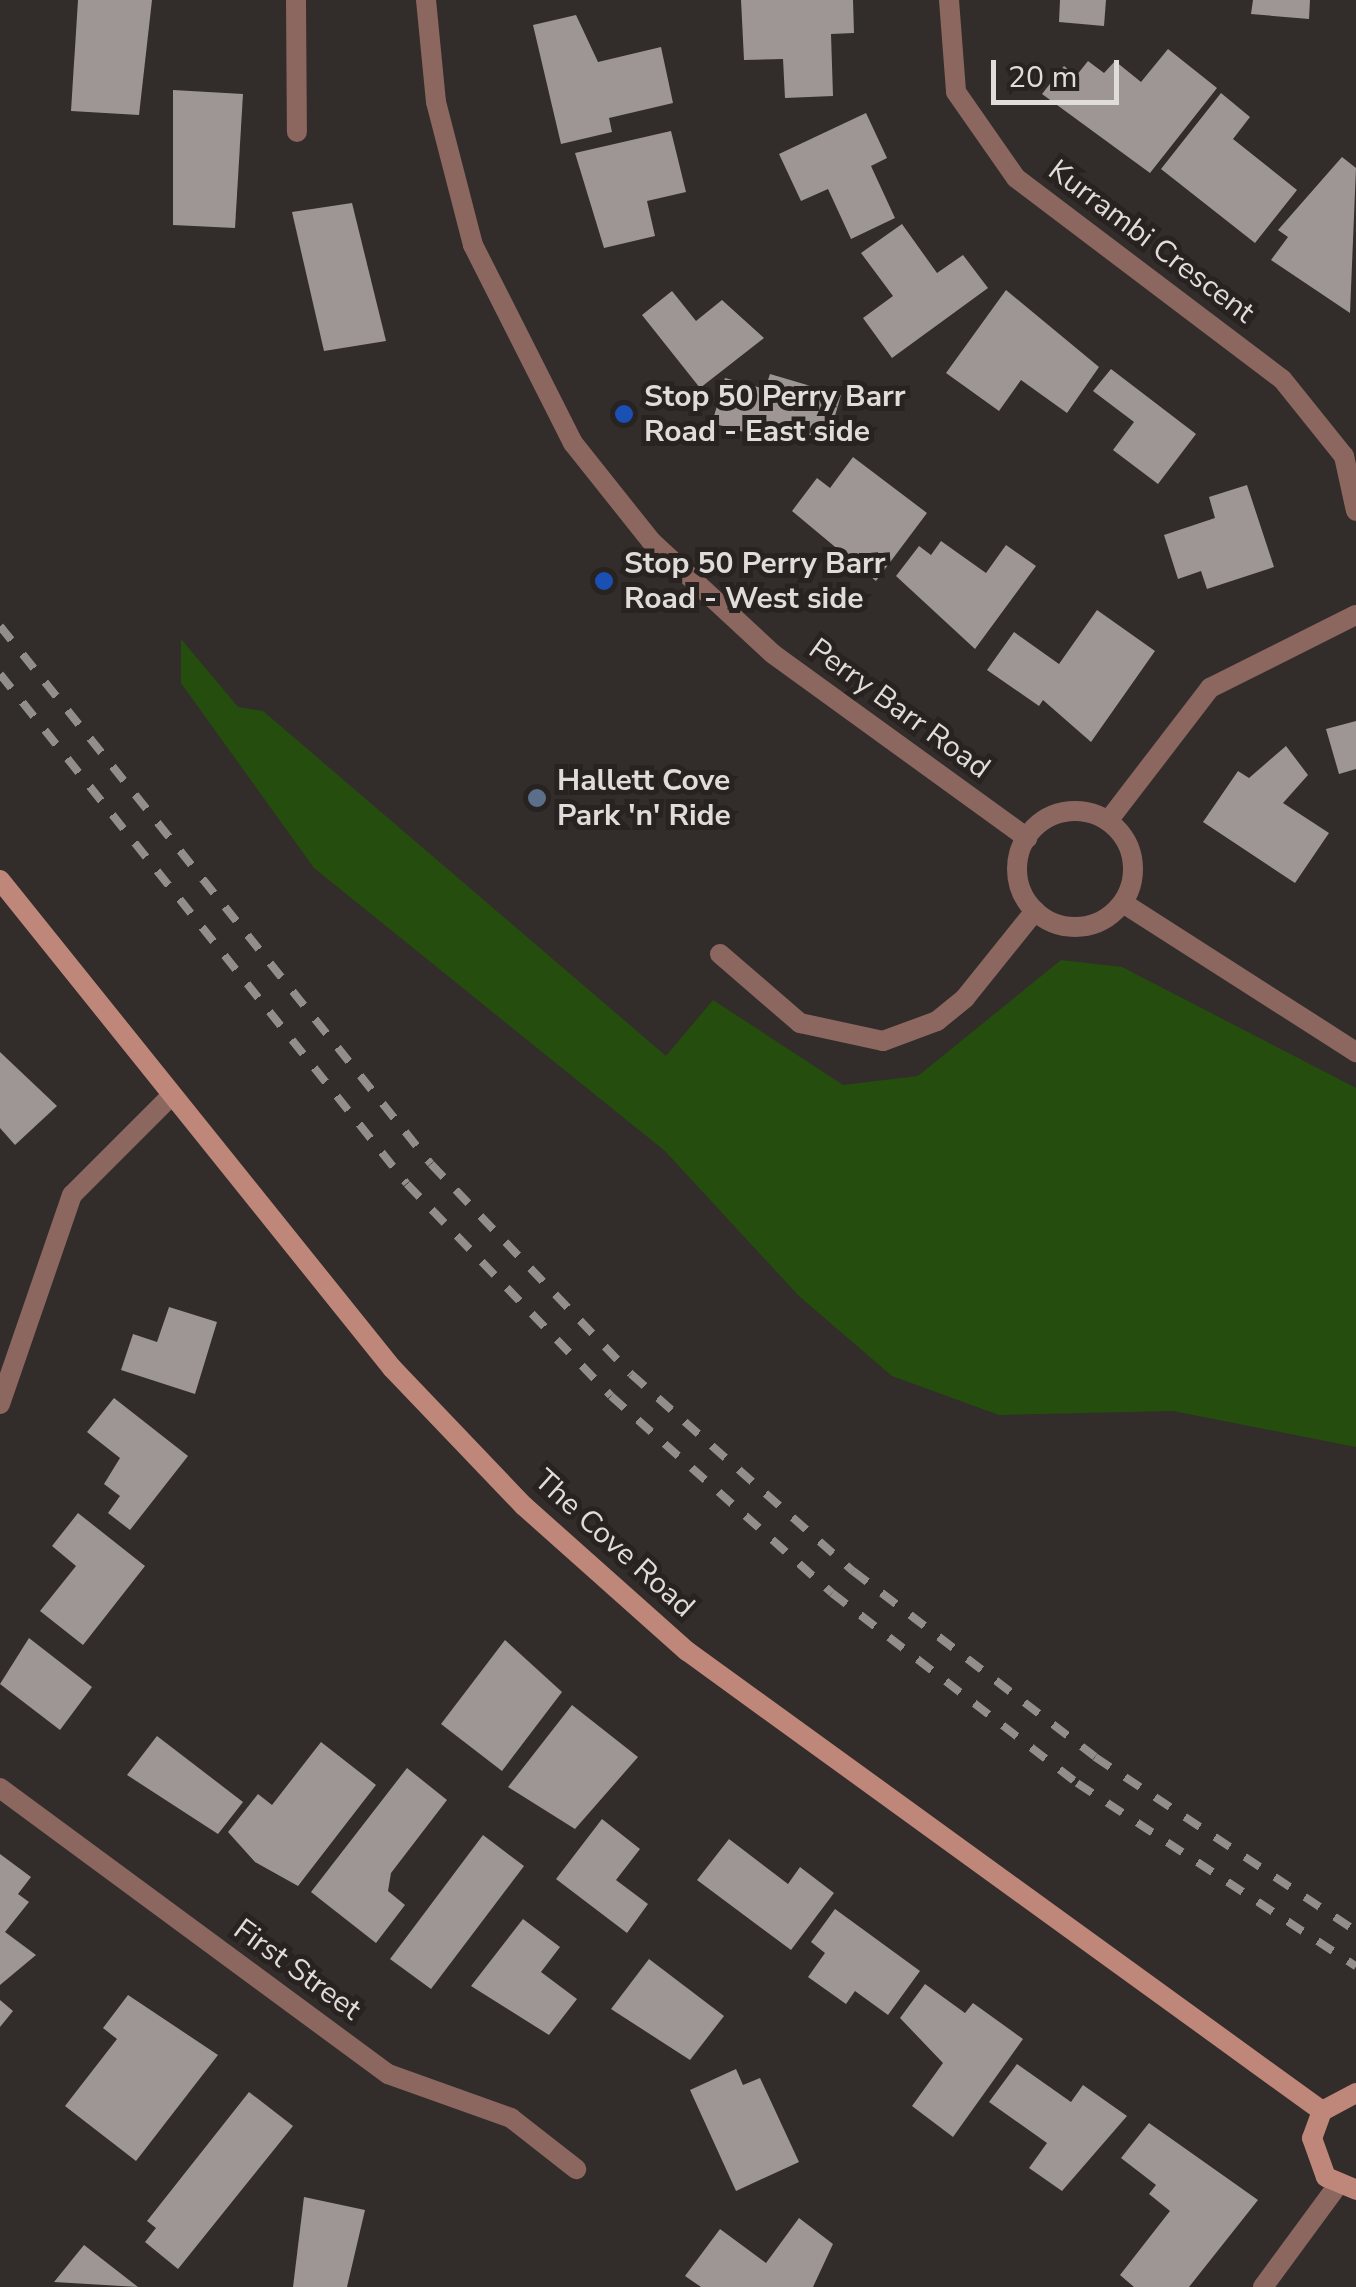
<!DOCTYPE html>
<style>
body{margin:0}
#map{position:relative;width:1356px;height:2287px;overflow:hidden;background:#322d2a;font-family:"Nunito Sans",sans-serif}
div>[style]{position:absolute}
.green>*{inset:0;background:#254d0e}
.building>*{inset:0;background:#9d9694}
.lane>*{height:20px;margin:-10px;padding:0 10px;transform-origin:10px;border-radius:10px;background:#8b675f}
.street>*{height:20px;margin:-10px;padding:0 10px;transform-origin:10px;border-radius:10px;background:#8b675f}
.street>.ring{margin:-10px;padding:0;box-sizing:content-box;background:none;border:20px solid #8b675f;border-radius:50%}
.secondary>*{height:20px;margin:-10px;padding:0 10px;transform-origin:10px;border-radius:10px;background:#bf877a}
.rail>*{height:8px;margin-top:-4px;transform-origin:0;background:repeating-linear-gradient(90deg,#928e8b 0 18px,transparent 0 36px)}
.dots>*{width:28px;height:28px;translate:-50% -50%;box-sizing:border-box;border:5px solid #282320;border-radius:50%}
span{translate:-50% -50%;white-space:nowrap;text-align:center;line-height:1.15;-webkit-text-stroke:10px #282320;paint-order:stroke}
.street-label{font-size:30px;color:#dfdcda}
.poi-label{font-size:30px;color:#dfdcda;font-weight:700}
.left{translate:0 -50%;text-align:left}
.scale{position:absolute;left:991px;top:60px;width:128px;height:45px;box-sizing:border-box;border:5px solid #dfdcda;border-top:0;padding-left:12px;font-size:30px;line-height:35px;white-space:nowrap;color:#dfdcda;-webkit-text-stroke:8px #282320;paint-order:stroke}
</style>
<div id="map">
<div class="green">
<div style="clip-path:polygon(181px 639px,238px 707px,263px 711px,666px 1056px,713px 1000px,843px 1085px,918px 1076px,1061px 960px,1122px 967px,1356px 1088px,1356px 1447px,1173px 1411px,999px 1415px,892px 1376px,799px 1296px,665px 1151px,314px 868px,181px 683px)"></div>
</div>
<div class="building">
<div style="clip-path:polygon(78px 0,152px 0,139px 115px,71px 111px)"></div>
<div style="clip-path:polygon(741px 0,853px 0,854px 33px,831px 34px,833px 96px,785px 98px,783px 59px,744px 60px)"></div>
<div style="clip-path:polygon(1060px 0,1106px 0,1104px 26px,1059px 22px)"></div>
<div style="clip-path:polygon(1253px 0,1310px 0,1309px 19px,1251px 14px)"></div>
<div style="clip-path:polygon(576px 15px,598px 62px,661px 47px,673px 103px,609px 118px,612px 132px,561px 144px,533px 25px)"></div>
<div style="clip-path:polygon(1168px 49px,1217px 88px,1150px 173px,1042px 94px,1064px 66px,1076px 76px,1088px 61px,1104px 73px,1115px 61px,1141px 82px)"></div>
<div style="clip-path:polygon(173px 90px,243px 94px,235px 228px,173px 225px)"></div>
<div style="clip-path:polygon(1221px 93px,1250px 117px,1233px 139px,1297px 190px,1255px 243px,1161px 169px)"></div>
<div style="clip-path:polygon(866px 113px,887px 158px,871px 166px,895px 218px,851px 239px,828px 189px,801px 201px,779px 154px)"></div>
<div style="clip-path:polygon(671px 131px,686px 192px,647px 201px,655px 236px,604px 248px,575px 153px)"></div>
<div style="clip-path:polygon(1342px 157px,1356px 168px,1350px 313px,1271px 260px,1288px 237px,1278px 230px)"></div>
<div style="clip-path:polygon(352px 203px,386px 341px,324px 351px,292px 212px)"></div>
<div style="clip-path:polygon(902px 224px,937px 273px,963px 255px,988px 288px,892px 358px,863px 318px,893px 296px,861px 253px)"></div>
<div style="clip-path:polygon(1006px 290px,1099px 367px,1067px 413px,1021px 380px,999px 411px,946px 373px)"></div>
<div style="clip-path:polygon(672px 291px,696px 321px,722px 300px,764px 338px,700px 388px,642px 315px)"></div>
<div style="clip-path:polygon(1111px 369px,1196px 434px,1158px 484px,1113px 450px,1134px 422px,1093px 391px)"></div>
<div style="clip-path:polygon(770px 374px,841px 395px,828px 440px,793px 430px,789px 445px,712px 423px,725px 378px,765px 389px)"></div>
<div style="clip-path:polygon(853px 457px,927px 513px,876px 581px,792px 511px,817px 478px,830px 488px)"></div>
<div style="clip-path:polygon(1247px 485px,1274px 567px,1207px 589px,1201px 571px,1178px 579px,1164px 535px,1215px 518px,1209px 497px)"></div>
<div style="clip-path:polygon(941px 541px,986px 573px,1006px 545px,1036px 566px,975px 649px,896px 576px,919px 546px,931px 555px)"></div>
<div style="clip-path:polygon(1097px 610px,1155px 651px,1091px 742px,1043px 700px,1039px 706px,987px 670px,1014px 632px,1059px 664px)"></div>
<div style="clip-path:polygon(1356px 721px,1356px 769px,1339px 774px,1326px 729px)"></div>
<div style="clip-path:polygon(1286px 746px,1308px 775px,1283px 803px,1329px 833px,1295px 883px,1203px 822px,1238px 771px,1249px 778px)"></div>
<div style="clip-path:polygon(0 1052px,57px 1106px,15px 1145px,0 1128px)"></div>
<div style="clip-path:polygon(169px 1307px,217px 1322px,195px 1394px,121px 1370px,133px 1334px,157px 1342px)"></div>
<div style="clip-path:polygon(114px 1398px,188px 1456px,130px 1530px,108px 1513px,120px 1496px,104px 1484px,120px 1458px,87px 1432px)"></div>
<div style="clip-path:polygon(78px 1513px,145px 1566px,83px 1645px,40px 1611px,76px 1566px,52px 1546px)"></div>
<div style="clip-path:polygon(29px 1638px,92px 1687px,60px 1730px,0 1684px)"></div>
<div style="clip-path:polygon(505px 1640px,562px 1692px,502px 1771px,441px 1724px)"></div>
<div style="clip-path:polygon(572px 1705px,638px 1757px,575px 1829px,508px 1787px)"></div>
<div style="clip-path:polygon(157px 1736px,243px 1802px,218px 1834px,127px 1775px)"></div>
<div style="clip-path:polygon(321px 1742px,376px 1785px,298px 1886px,255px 1862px,228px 1832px,258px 1794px,272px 1805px)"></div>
<div style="clip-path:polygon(407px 1768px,447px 1800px,391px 1873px,388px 1891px,405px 1905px,376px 1943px,311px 1892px)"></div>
<div style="clip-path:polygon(602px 1819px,640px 1849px,616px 1880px,648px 1904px,627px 1933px,556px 1879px)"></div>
<div style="clip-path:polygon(483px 1835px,524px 1866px,431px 1989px,390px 1959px)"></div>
<div style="clip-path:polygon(729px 1839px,788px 1884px,800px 1867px,834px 1893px,791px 1950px,697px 1880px)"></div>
<div style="clip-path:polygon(0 1854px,31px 1877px,18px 1894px,29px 1902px,5px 1932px,36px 1955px,0 1985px)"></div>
<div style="clip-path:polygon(835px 1909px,920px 1971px,888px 2015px,855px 1991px,846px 2004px,808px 1977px,825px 1953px,811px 1942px)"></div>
<div style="clip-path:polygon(523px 1919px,560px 1947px,541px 1972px,577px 1999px,549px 2035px,471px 1986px)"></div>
<div style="clip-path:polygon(649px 1959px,724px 2016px,690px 2060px,611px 2009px)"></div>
<div style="clip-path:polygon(925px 1984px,965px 2013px,973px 2003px,1023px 2039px,953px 2137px,912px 2106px,943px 2063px,900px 2018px)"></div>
<div style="clip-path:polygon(128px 1995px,218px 2055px,136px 2161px,65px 2106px,117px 2039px,103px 2028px)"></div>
<div style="clip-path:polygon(0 2000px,13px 2011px,0 2027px)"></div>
<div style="clip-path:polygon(1017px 2064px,1071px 2102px,1083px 2085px,1127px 2116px,1062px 2191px,1029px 2168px,1047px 2143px,989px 2102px)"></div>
<div style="clip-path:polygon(736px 2069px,743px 2085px,760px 2078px,799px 2162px,736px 2191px,690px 2090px)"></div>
<div style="clip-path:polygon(249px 2092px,293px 2126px,178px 2269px,145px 2242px,156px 2228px,147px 2221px)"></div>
<div style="clip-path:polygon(1149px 2123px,1258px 2200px,1189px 2287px,1134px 2287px,1120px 2275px,1170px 2211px,1149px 2194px,1156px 2185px,1121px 2158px)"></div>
<div style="clip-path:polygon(304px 2197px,365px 2210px,347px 2287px,293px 2287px)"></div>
<div style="clip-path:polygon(799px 2218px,833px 2244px,813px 2287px,701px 2287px,685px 2276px,720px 2229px,766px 2263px)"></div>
<div style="clip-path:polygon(84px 2245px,138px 2287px,54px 2282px)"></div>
</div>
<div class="lane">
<div style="left:296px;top:0;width:132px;rotate:89.6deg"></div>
<div style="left:720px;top:954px;width:106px;rotate:40.8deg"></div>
<div style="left:800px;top:1023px;width:85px;rotate:12.2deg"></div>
<div style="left:883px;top:1041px;width:58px;rotate:-20.3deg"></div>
<div style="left:937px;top:1021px;width:36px;rotate:-39deg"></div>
<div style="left:965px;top:998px;width:112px;rotate:-51.2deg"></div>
</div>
<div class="street">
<div style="left:426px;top:0;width:102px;rotate:84.4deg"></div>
<div style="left:436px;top:102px;width:148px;rotate:75.5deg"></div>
<div style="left:473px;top:245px;width:222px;rotate:63.2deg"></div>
<div style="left:573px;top:443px;width:125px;rotate:51.5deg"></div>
<div style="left:651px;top:541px;width:166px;rotate:42.8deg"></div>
<div style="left:773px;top:654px;width:314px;rotate:35.9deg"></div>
<div style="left:949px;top:0;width:92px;rotate:85.6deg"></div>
<div style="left:956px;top:92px;width:105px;rotate:55.1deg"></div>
<div style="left:1016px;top:178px;width:333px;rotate:37.1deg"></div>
<div style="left:1282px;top:379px;width:99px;rotate:51.2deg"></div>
<div style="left:1344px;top:456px;width:56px;rotate:77.7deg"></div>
<div class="ring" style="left:1017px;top:811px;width:96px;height:96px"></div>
<div style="left:1108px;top:821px;width:168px;rotate:-52.5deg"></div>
<div style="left:1210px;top:688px;width:163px;rotate:-26.6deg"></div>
<div style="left:1123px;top:903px;width:277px;rotate:32.6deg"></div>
<div style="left:0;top:1404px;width:221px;rotate:-71deg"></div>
<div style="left:72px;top:1195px;width:140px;rotate:-45deg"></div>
<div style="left:0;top:1788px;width:482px;rotate:36.4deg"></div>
<div style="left:388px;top:2074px;width:131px;rotate:19.7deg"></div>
<div style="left:511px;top:2118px;width:83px;rotate:38.1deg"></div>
<div style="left:1263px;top:2287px;width:127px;rotate:-53.7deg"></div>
</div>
<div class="secondary">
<div style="left:0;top:880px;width:626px;rotate:51.23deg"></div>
<div style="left:392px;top:1368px;width:191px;rotate:46.3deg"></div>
<div style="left:524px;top:1506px;width:218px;rotate:41.7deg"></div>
<div style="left:687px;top:1651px;width:784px;rotate:35.92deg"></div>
<div style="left:1356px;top:2093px;width:38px;rotate:152deg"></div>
<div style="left:1322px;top:2111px;width:29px;rotate:110deg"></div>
<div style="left:1312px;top:2138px;width:41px;rotate:70.3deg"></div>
<div style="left:1326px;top:2177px;width:33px;rotate:23deg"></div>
</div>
<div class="rail">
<div style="left:0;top:626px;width:689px;rotate:51.3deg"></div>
<div style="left:431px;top:1164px;width:290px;rotate:46.4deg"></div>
<div style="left:631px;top:1374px;width:297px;rotate:41.6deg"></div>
<div style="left:853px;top:1571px;width:305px;rotate:37.5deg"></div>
<div style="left:1095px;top:1757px;width:314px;rotate:33.7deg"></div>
<div style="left:0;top:674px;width:652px;rotate:51.41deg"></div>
<div style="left:407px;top:1184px;width:294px;rotate:46.1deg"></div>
<div style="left:611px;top:1396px;width:296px;rotate:41.7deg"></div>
<div style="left:832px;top:1593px;width:310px;rotate:37.8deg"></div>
<div style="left:1077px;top:1783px;width:334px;rotate:33.3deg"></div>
</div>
<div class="dots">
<div style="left:624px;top:414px;background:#1a4fb4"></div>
<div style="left:604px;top:581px;background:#1a4fb4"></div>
<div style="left:537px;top:798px;background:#5c6f8a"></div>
</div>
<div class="street-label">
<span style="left:1151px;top:242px;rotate:37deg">Kurrambi Crescent</span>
<span style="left:899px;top:709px;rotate:36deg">Perry Barr Road</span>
<span style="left:614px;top:1544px;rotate:42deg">The Cove Road</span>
<span style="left:297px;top:1970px;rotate:36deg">First Street</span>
</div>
<div class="poi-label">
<span class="left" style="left:644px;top:414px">Stop 50 Perry Barr<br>Road - East side</span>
<span class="left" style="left:624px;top:581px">Stop 50 Perry Barr<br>Road - West side</span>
<span class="left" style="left:557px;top:798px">Hallett Cove<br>Park 'n' Ride</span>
</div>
<div class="scale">20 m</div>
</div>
